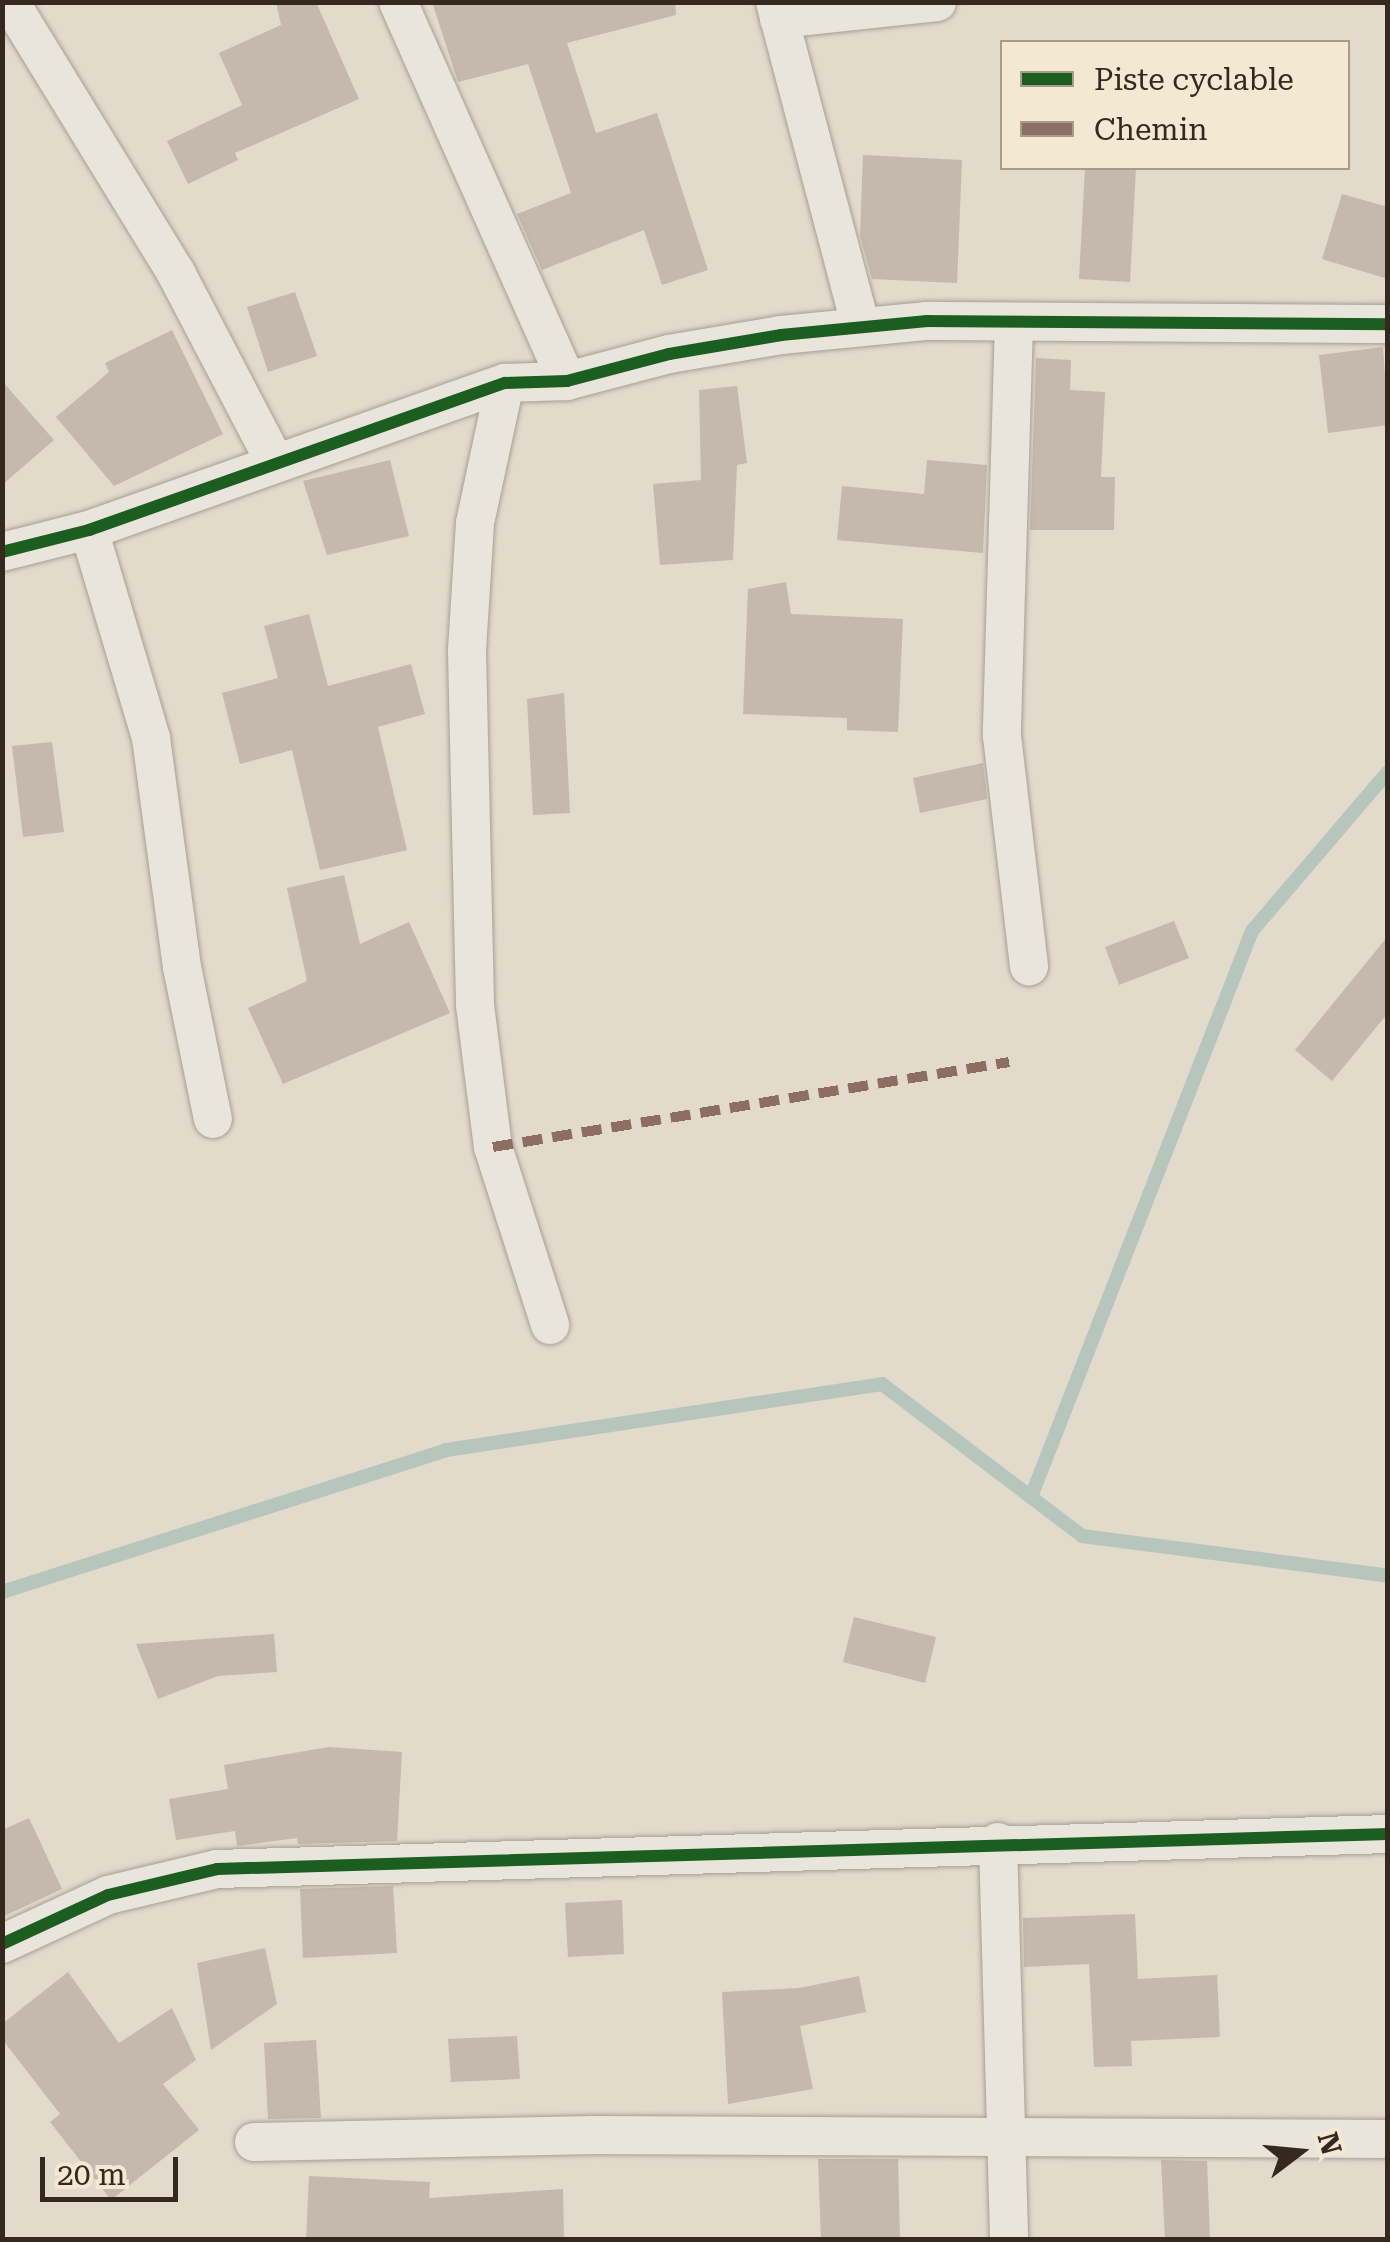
<!DOCTYPE html>
<style>
body{margin:0}
#map{position:relative;width:1390px;height:2242px;overflow:hidden;background:#e2dacb;font-family:"Roboto Serif",serif}
div>[style]{position:absolute}
.stream>*{height:14px;margin:-7px;padding:0 7px;transform-origin:7px;border-radius:7px;background:#b7c6bc}
.building>*{inset:0;background:#c5b8ac}
.roads{filter:drop-shadow(0 0 2px #a79f95) drop-shadow(0 0 2px #a79f95)}
.street>*{height:38px;margin:-19px;padding:0 19px;transform-origin:19px;border-radius:19px;background:#eae5dc}
.quiet>*{height:10px;margin-top:-5px;transform-origin:0;background:repeating-linear-gradient(90deg,#8d6e63 0 20px,transparent 0 30px)}
.cycleway>*{height:12px;margin:-6px;padding:0 6px;transform-origin:6px;border-radius:6px;background:#1b5e20}
span{translate:-50% -50%;white-space:nowrap;text-align:center;line-height:1.15;-webkit-text-stroke:9px #f3e8d1;paint-order:stroke}
.frame{position:absolute;inset:0;border:5px solid #35281e;pointer-events:none}
.legend{position:absolute;left:1000px;top:40px;width:350px;height:130px;box-sizing:border-box;background:#f3e8d1;border:2px solid #a79b89;margin:0;padding:12px 18px;list-style:none;font-size:30px;color:#35281e}
.legend li{display:flex;align-items:center;gap:20px;height:50px}
.legend b{width:50px;border:2px solid #a79b89}
.north{position:absolute;left:1250px;top:2102px;width:100px;height:100px;-webkit-text-stroke:8px #f3e8d1;paint-order:stroke;rotate:74deg;font-size:28px;font-weight:700;line-height:40px;text-align:center;color:#35281e}
.north::after{content:'';display:block;margin:auto;width:35px;height:45px;background:#35281e;clip-path:polygon(50% 0,100% 100%,50% 72%,0 100%)}
.scale{position:absolute;left:40px;top:2157px;width:138px;height:45px;box-sizing:border-box;border:5px solid #35281e;border-top:0;padding-left:12px;font-size:30px;line-height:35px;white-space:nowrap;color:#35281e;-webkit-text-stroke:8px #f3e8d1;paint-order:stroke}
</style>
<div id="map">
<div class="stream">
<div style="left:1031px;top:1497px;width:608px;rotate:-68.67deg"></div>
<div style="left:1252px;top:931px;width:209px;rotate:-49.5deg"></div>
<div style="left:2px;top:1592px;width:466px;rotate:-17.7deg"></div>
<div style="left:446px;top:1450px;width:441px;rotate:-8.6deg"></div>
<div style="left:882px;top:1384px;width:251px;rotate:37.2deg"></div>
<div style="left:1082px;top:1536px;width:309px;rotate:7.4deg"></div>
</div>
<div class="building">
<div style="clip-path:polygon(276px 2px,316px 2px,359px 99px,235px 153px,238px 160px,188px 184px,167px 141px,242px 105px,219px 53px,281px 25px)"></div>
<div style="clip-path:polygon(432px 2px,675px 2px,676px 15px,567px 43px,596px 133px,657px 113px,708px 270px,662px 285px,644px 230px,542px 270px,517px 214px,571px 193px,528px 64px,458px 82px)"></div>
<div style="clip-path:polygon(863px 155px,962px 160px,957px 283px,872px 279px,860px 236px)"></div>
<div style="clip-path:polygon(1085px 168px,1136px 168px,1130px 282px,1079px 279px)"></div>
<div style="clip-path:polygon(1342px 194px,1388px 207px,1388px 279px,1322px 259px)"></div>
<div style="clip-path:polygon(295px 292px,317px 356px,268px 372px,247px 307px)"></div>
<div style="clip-path:polygon(172px 330px,223px 434px,114px 486px,56px 417px,109px 372px,105px 363px)"></div>
<div style="clip-path:polygon(1383px 347px,1388px 425px,1328px 433px,1319px 355px)"></div>
<div style="clip-path:polygon(1036px 358px,1071px 360px,1070px 390px,1105px 392px,1101px 477px,1115px 477px,1114px 530px,1030px 530px)"></div>
<div style="clip-path:polygon(2px 381px,54px 440px,2px 485px)"></div>
<div style="clip-path:polygon(737px 386px,747px 463px,737px 465px,733px 560px,660px 565px,653px 484px,701px 480px,699px 390px)"></div>
<div style="clip-path:polygon(390px 460px,409px 536px,327px 555px,303px 481px)"></div>
<div style="clip-path:polygon(927px 460px,987px 465px,983px 553px,837px 540px,842px 486px,924px 494px)"></div>
<div style="clip-path:polygon(786px 582px,791px 614px,903px 619px,898px 732px,847px 730px,847px 718px,743px 714px,748px 589px)"></div>
<div style="clip-path:polygon(309px 614px,328px 686px,411px 664px,425px 714px,378px 727px,407px 850px,320px 870px,292px 750px,240px 764px,222px 693px,278px 678px,264px 626px)"></div>
<div style="clip-path:polygon(564px 693px,570px 813px,533px 815px,527px 699px)"></div>
<div style="clip-path:polygon(52px 742px,64px 832px,23px 837px,12px 746px)"></div>
<div style="clip-path:polygon(983px 763px,987px 799px,920px 813px,913px 778px)"></div>
<div style="clip-path:polygon(344px 875px,360px 944px,409px 922px,450px 1013px,283px 1084px,248px 1008px,307px 981px,287px 888px)"></div>
<div style="clip-path:polygon(1174px 921px,1189px 958px,1119px 985px,1105px 947px)"></div>
<div style="clip-path:polygon(1388px 936px,1388px 1013px,1332px 1081px,1295px 1050px)"></div>
<div style="clip-path:polygon(854px 1617px,936px 1637px,925px 1683px,843px 1662px)"></div>
<div style="clip-path:polygon(274px 1634px,277px 1672px,218px 1676px,158px 1699px,136px 1644px)"></div>
<div style="clip-path:polygon(329px 1747px,402px 1752px,397px 1841px,298px 1844px,297px 1838px,237px 1846px,235px 1831px,176px 1840px,169px 1799px,228px 1789px,224px 1765px)"></div>
<div style="clip-path:polygon(29px 1818px,62px 1889px,2px 1917px,2px 1830px)"></div>
<div style="clip-path:polygon(393px 1886px,397px 1953px,303px 1958px,300px 1889px)"></div>
<div style="clip-path:polygon(622px 1900px,624px 1954px,568px 1957px,565px 1903px)"></div>
<div style="clip-path:polygon(1135px 1914px,1138px 1979px,1217px 1975px,1220px 2037px,1131px 2041px,1132px 2066px,1094px 2067px,1089px 1964px,1024px 1967px,1023px 1918px)"></div>
<div style="clip-path:polygon(265px 1948px,277px 2004px,211px 2050px,197px 1963px)"></div>
<div style="clip-path:polygon(68px 1972px,119px 2043px,172px 2008px,196px 2060px,163px 2084px,199px 2130px,111px 2200px,50px 2122px,60px 2114px,2px 2039px,2px 2024px)"></div>
<div style="clip-path:polygon(859px 1976px,866px 2012px,800px 2026px,813px 2089px,728px 2104px,722px 1992px,799px 1988px)"></div>
<div style="clip-path:polygon(517px 2036px,520px 2079px,451px 2082px,448px 2039px)"></div>
<div style="clip-path:polygon(316px 2040px,321px 2118px,268px 2119px,264px 2043px)"></div>
<div style="clip-path:polygon(818px 2159px,898px 2159px,900px 2240px,821px 2240px)"></div>
<div style="clip-path:polygon(1161px 2160px,1207px 2161px,1210px 2240px,1165px 2240px)"></div>
<div style="clip-path:polygon(309px 2176px,430px 2182px,429px 2198px,563px 2189px,564px 2240px,306px 2240px)"></div>
</div>
<div class="roads">
<div class="street">
<div style="left:10px;top:2px;width:318px;rotate:58.5deg"></div>
<div style="left:176px;top:273px;width:213px;rotate:62.4deg"></div>
<div style="left:398px;top:2px;width:415px;rotate:66deg"></div>
<div style="left:775px;top:2px;width:336px;rotate:75.2deg"></div>
<div style="left:779px;top:19px;width:159px;rotate:-6.1deg"></div>
<div style="left:1014px;top:322px;width:414px;rotate:91.7deg"></div>
<div style="left:1002px;top:736px;width:232px;rotate:83.3deg"></div>
<div style="left:505px;top:383px;width:143px;rotate:102.1deg"></div>
<div style="left:475px;top:523px;width:128px;rotate:93.6deg"></div>
<div style="left:467px;top:651px;width:354px;rotate:88.7deg"></div>
<div style="left:475px;top:1005px;width:143px;rotate:82.8deg"></div>
<div style="left:493px;top:1147px;width:187px;rotate:72.2deg"></div>
<div style="left:89px;top:530px;width:217px;rotate:73.4deg"></div>
<div style="left:151px;top:738px;width:231px;rotate:82.3deg"></div>
<div style="left:182px;top:967px;width:155px;rotate:78.5deg"></div>
<div style="left:2px;top:552px;width:90px;rotate:-14.2deg"></div>
<div style="left:89px;top:530px;width:441px;rotate:-19.5deg"></div>
<div style="left:505px;top:383px;width:62px;rotate:-1.8deg"></div>
<div style="left:567px;top:381px;width:106px;rotate:-14.8deg"></div>
<div style="left:669px;top:354px;width:114px;rotate:-9.6deg"></div>
<div style="left:781px;top:335px;width:147px;rotate:-5.5deg"></div>
<div style="left:927px;top:321px;width:461px;rotate:0.4deg"></div>
<div style="left:998px;top:1842px;width:398px;rotate:88.4deg"></div>
<div style="left:2px;top:1944px;width:117px;rotate:-24.8deg"></div>
<div style="left:108px;top:1895px;width:112px;rotate:-13.4deg"></div>
<div style="left:217px;top:1869px;width:1172px;rotate:-1.71deg"></div>
<div style="left:254px;top:2142px;width:340px;rotate:-1.2deg"></div>
<div style="left:594px;top:2135px;width:794px;rotate:0.29deg"></div>
</div>
</div>
<div class="quiet">
<div style="left:493px;top:1147px;width:523px;rotate:-9.35deg"></div>
</div>
<div class="cycleway">
<div style="left:2px;top:552px;width:90px;rotate:-14.2deg"></div>
<div style="left:89px;top:530px;width:441px;rotate:-19.5deg"></div>
<div style="left:505px;top:383px;width:62px;rotate:-1.8deg"></div>
<div style="left:567px;top:381px;width:106px;rotate:-14.8deg"></div>
<div style="left:669px;top:354px;width:114px;rotate:-9.6deg"></div>
<div style="left:781px;top:335px;width:147px;rotate:-5.5deg"></div>
<div style="left:927px;top:321px;width:461px;rotate:0.4deg"></div>
<div style="left:2px;top:1944px;width:117px;rotate:-24.8deg"></div>
<div style="left:108px;top:1895px;width:112px;rotate:-13.4deg"></div>
<div style="left:217px;top:1869px;width:1172px;rotate:-1.71deg"></div>
</div>
<div class="frame"></div>
<ul class="legend">
<li><b style="height:12px;background:#1b5e20"></b>Piste cyclable</li>
<li><b style="height:12px;background:#8d6e63"></b>Chemin</li>
</ul>
<div class="north">N</div>
<div class="scale">20 m</div>
</div>
